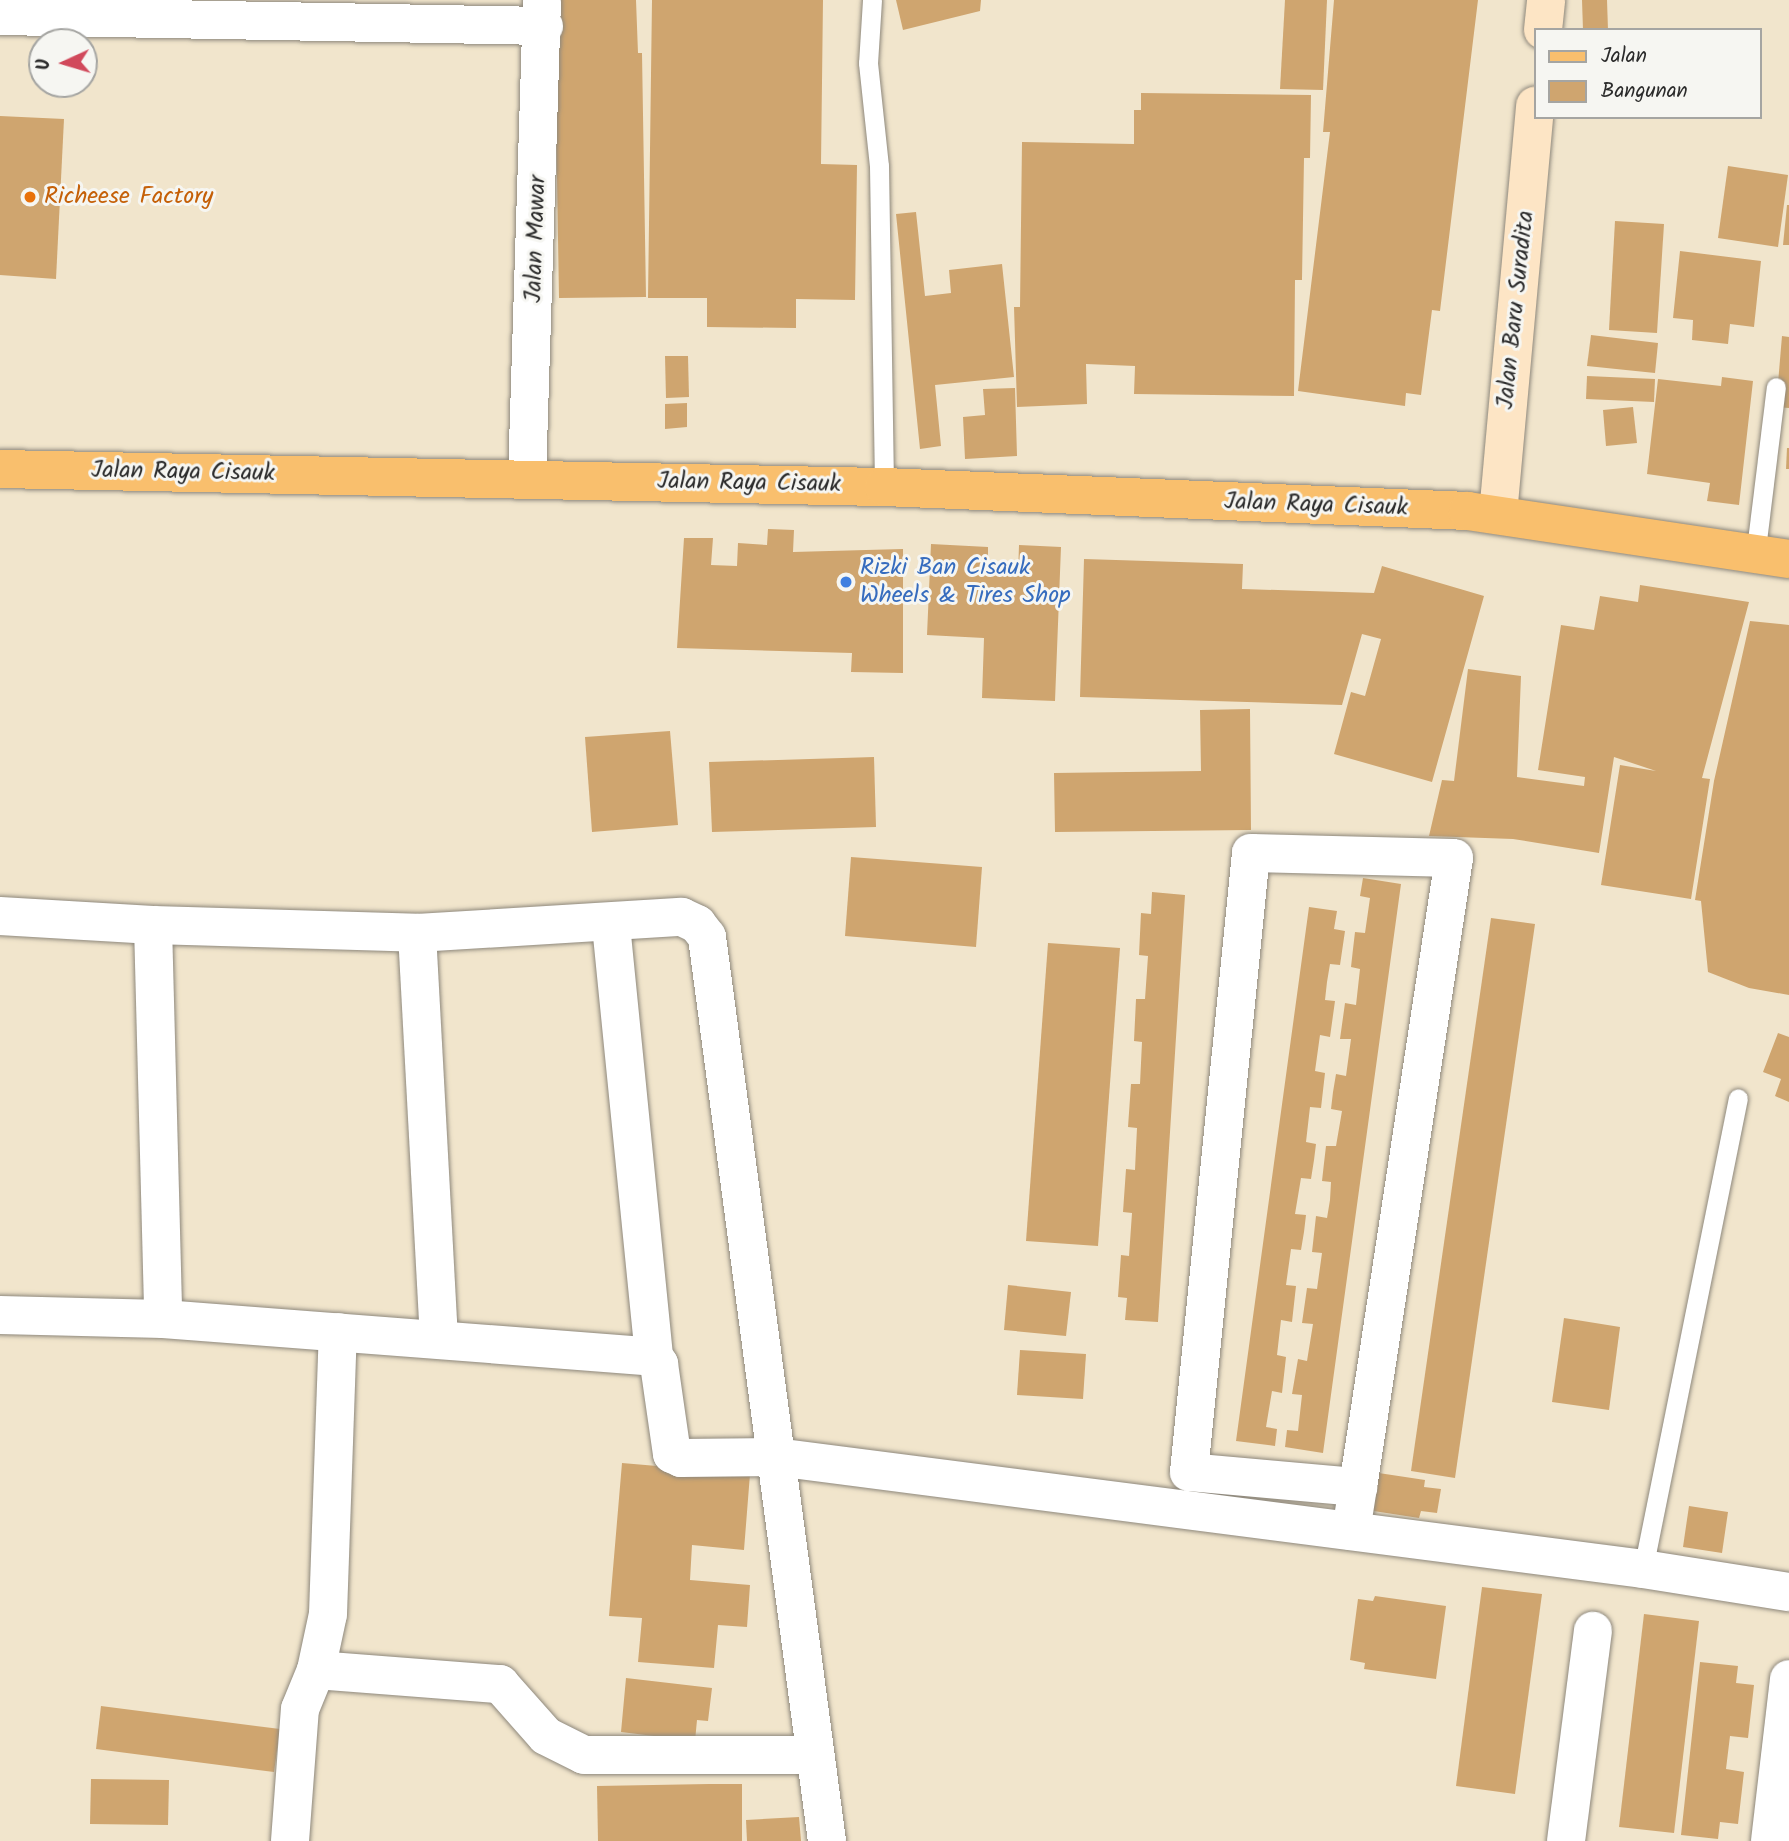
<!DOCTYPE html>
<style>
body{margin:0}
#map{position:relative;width:1789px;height:1841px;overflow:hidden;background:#f1e5cc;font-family:Kalam,sans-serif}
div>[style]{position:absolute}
.building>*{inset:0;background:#cfa56f}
.roads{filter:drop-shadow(0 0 2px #8e887c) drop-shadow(0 0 2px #8e887c)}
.lane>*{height:19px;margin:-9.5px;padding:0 9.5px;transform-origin:9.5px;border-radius:9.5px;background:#fff}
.street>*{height:38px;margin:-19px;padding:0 19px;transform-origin:19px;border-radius:19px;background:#fff}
.secondary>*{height:38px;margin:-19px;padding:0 19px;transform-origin:19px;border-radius:19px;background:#fde5c5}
.primary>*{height:38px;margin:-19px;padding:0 19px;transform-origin:19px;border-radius:19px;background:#f9bf6d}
.dots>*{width:19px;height:19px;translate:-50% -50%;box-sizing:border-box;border:4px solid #f6f6f2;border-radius:50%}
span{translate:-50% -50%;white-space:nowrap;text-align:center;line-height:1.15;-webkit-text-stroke:6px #f6f6f2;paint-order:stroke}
.food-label{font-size:24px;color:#c56008}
.left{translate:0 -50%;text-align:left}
.street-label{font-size:24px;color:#2b2b2b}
.shop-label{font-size:24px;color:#366cbe}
.legend{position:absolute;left:1534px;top:28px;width:228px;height:91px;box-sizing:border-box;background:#f6f6f2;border:2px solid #a5a5a2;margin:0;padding:9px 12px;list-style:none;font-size:21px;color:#2b2b2b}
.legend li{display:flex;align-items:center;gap:14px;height:35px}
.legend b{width:35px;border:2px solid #a5a5a2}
.north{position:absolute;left:28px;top:28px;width:70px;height:70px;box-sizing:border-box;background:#f6f6f2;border:2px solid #a5a5a2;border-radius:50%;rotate:266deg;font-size:19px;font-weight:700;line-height:28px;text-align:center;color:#2b2b2b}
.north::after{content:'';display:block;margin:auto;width:24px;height:32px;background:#d1495b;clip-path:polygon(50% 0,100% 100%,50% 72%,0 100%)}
</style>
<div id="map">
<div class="building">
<div style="clip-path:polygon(545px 0,636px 0,638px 53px,642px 53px,646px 297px,559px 298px,555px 55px)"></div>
<div style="clip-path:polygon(652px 0,823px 0,821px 164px,857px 165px,855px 300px,796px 299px,796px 328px,707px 327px,707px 298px,648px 298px)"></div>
<div style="clip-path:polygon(896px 0,981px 0,980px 11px,903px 30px)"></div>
<div style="clip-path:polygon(1285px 0,1327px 0,1323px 90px,1280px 89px)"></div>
<div style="clip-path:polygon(1334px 0,1478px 0,1440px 311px,1432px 310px,1421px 395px,1406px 393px,1405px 406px,1298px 391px,1330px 132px,1323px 132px)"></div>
<div style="clip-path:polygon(1582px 0,1607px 0,1608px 30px,1583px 30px)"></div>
<div style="clip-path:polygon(1141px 93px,1311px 95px,1310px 158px,1304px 158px,1302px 280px,1295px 280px,1294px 396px,1134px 394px,1135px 366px,1086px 364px,1087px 404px,1017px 407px,1014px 307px,1020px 307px,1022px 142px,1134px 144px,1134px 110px,1141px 110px)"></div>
<div style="clip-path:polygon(0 116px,64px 119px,56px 279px,0 275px)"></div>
<div style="clip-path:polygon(1728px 166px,1788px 175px,1778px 247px,1718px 238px)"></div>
<div style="clip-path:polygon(1787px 205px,1789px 205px,1789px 245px,1783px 245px)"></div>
<div style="clip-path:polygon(916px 212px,925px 296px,951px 293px,949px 270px,1002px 264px,1014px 377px,935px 385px,941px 446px,920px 449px,896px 214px)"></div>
<div style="clip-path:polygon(1615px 221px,1664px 224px,1657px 333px,1609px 330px)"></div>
<div style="clip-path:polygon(1680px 251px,1761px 261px,1754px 327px,1730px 324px,1728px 344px,1692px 340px,1693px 320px,1673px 318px)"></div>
<div style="clip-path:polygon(1591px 335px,1658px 343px,1655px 373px,1587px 366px)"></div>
<div style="clip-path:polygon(1782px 336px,1789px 337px,1789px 408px,1776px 407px)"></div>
<div style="clip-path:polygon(665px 356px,688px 356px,689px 397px,666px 398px)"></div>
<div style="clip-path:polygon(1587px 376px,1655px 379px,1654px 402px,1586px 399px)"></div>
<div style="clip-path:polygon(1722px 377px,1753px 381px,1739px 505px,1707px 501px,1710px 483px,1647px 474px,1658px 379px,1721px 386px)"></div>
<div style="clip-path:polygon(1015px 388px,1017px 456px,965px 459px,963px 417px,985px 415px,983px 389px)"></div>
<div style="clip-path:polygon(687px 403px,687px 427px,665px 429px,665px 404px)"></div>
<div style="clip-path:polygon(1633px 407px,1637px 443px,1606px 446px,1603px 410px)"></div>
<div style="clip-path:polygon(1787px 448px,1789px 448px,1789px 469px,1786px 469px)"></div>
<div style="clip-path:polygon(768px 529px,794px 530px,793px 552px,903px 549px,903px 673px,851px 672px,852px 653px,677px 648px,684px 538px,713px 538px,711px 565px,737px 566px,738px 543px,767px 545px)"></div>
<div style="clip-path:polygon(931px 544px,988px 547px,988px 574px,1018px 575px,1019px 545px,1061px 547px,1055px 701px,982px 698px,984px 638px,927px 635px)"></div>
<div style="clip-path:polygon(1084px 559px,1243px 564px,1242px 589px,1374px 593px,1382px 566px,1484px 596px,1432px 782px,1334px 754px,1351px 692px,1365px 696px,1381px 639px,1362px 634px,1342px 705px,1080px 697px)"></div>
<div style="clip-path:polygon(1640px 585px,1749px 602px,1702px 778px,1710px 779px,1691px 899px,1601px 885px,1620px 765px,1656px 771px,1614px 757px,1599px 853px,1513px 839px,1429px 836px,1442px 780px,1454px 781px,1468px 669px,1521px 676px,1517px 777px,1584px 786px,1585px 777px,1538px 770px,1561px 625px,1594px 630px,1600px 596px,1638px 602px)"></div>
<div style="clip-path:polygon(1750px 621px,1789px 625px,1789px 995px,1749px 988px,1708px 972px,1701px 901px,1695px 900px,1714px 781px)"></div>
<div style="clip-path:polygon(1250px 709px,1251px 830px,1055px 832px,1054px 773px,1201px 771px,1200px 710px)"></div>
<div style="clip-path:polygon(670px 731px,678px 825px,592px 832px,585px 737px)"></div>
<div style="clip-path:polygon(874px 757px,876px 827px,712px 832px,709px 762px)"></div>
<div style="clip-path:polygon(851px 857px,982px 867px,976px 947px,845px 936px)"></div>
<div style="clip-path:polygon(1363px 878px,1401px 884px,1323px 1453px,1285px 1447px,1287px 1430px,1298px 1431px,1302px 1395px,1292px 1394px,1298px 1359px,1307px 1361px,1313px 1324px,1302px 1323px,1307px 1288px,1317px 1289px,1322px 1253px,1312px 1252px,1316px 1216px,1327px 1218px,1330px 1200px,1331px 1182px,1322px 1181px,1324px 1163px,1326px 1146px,1336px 1146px,1342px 1111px,1331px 1109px,1333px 1092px,1336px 1074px,1346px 1076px,1351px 1039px,1340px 1039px,1345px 1003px,1356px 1005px,1360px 969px,1351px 967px,1353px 949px,1355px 932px,1365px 933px,1370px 898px,1360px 896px)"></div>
<div style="clip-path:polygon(1152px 892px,1185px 895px,1158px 1322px,1125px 1320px,1127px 1298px,1118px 1297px,1121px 1255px,1129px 1256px,1132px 1213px,1123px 1212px,1126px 1169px,1135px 1170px,1136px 1148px,1137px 1128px,1128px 1127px,1131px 1084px,1140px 1084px,1142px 1042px,1134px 1041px,1136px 999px,1145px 999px,1148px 956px,1139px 955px,1141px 913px,1151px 914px)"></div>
<div style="clip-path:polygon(1309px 907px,1337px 911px,1334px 929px,1345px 931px,1340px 965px,1330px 964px,1327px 982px,1325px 1000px,1335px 1001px,1330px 1037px,1320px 1035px,1315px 1071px,1325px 1073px,1321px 1108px,1310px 1107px,1306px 1142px,1316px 1144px,1314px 1160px,1311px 1179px,1301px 1178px,1295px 1214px,1306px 1215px,1304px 1232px,1301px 1250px,1291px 1249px,1286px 1285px,1296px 1286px,1292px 1322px,1281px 1320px,1277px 1355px,1286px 1357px,1282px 1393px,1272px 1391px,1266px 1427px,1277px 1429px,1275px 1446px,1236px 1441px)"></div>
<div style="clip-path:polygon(1491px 918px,1535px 924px,1455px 1478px,1411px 1471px)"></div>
<div style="clip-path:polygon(1048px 943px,1120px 948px,1098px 1246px,1026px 1241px)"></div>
<div style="clip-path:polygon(1778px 1033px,1789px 1037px,1789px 1102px,1775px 1096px,1781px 1079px,1763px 1072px)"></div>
<div style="clip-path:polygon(1008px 1285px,1071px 1292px,1066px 1336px,1004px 1330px)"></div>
<div style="clip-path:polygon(1564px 1318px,1620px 1327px,1609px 1410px,1552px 1402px)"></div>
<div style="clip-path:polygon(1020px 1350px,1086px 1354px,1083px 1399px,1017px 1395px)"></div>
<div style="clip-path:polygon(622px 1463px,750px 1474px,744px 1550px,692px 1545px,690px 1580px,750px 1585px,747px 1627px,718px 1625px,714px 1668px,638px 1662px,642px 1618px,609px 1616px)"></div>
<div style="clip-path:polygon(1372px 1472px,1425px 1480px,1424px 1487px,1441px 1489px,1437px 1513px,1421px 1511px,1419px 1518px,1367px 1510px)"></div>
<div style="clip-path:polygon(1689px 1506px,1728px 1512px,1722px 1553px,1683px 1547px)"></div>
<div style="clip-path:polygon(1482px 1587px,1542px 1594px,1515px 1794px,1456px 1786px)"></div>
<div style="clip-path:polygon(1375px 1596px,1446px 1606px,1436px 1679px,1364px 1669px,1365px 1663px,1350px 1660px,1358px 1599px,1373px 1601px)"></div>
<div style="clip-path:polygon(1644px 1614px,1699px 1621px,1674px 1833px,1619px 1827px)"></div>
<div style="clip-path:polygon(1700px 1662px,1738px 1666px,1736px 1683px,1754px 1685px,1748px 1738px,1730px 1736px,1726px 1769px,1744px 1772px,1738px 1824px,1720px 1822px,1718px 1839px,1681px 1835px)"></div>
<div style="clip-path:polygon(626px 1678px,712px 1688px,708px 1721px,697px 1720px,695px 1741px,621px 1732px)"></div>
<div style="clip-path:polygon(101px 1706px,280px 1729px,274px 1772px,96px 1749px)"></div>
<div style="clip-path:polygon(91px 1779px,169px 1780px,168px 1825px,90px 1824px)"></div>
<div style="clip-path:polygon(709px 1784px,742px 1784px,742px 1841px,598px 1841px,597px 1786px)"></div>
<div style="clip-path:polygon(799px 1817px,801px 1841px,747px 1841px,746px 1820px)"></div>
</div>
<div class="roads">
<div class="lane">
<div style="left:872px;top:0;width:63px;rotate:93.6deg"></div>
<div style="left:868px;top:63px;width:104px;rotate:83.9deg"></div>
<div style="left:879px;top:166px;width:321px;rotate:89.1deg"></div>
<div style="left:1755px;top:557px;width:171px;rotate:-83deg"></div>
<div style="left:1643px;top:1569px;width:480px;rotate:-78.6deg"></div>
</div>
<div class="street">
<div style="left:0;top:16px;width:544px;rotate:1.05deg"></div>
<div style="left:527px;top:478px;width:477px;rotate:-88.2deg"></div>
<div style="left:0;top:916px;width:153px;rotate:3.4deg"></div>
<div style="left:153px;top:925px;width:264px;rotate:1.7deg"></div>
<div style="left:417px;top:933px;width:265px;rotate:-3.5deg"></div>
<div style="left:682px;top:917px;width:17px;rotate:25deg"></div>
<div style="left:697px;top:924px;width:16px;rotate:52deg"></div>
<div style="left:707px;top:937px;width:912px;rotate:82.44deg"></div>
<div style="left:153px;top:925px;width:394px;rotate:88.5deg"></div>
<div style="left:611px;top:925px;width:434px;rotate:84.3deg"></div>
<div style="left:654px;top:1357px;width:9px;rotate:54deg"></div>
<div style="left:659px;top:1364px;width:91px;rotate:81.8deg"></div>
<div style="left:672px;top:1454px;width:10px;rotate:24deg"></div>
<div style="left:681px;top:1458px;width:95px;rotate:-0.6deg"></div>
<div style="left:776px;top:1457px;width:874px;rotate:7.36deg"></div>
<div style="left:1643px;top:1569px;width:148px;rotate:9deg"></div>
<div style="left:417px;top:933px;width:406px;rotate:86.9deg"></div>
<div style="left:0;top:1315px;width:163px;rotate:1.4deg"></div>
<div style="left:163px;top:1319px;width:492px;rotate:4.4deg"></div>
<div style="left:1351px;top:1531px;width:45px;rotate:-81deg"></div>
<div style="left:1358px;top:1487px;width:636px;rotate:-81.32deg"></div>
<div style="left:1454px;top:858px;width:203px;rotate:-178.6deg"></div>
<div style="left:1251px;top:853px;width:622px;rotate:95.72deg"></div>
<div style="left:1189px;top:1472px;width:170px;rotate:5.1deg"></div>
<div style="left:316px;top:1670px;width:185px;rotate:4.4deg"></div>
<div style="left:500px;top:1684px;width:69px;rotate:48.5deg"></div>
<div style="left:546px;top:1736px;width:42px;rotate:26.6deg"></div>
<div style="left:584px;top:1755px;width:231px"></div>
<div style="left:290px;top:1841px;width:132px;rotate:-85.7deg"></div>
<div style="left:300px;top:1709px;width:42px;rotate:-67.7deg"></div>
<div style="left:316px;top:1670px;width:57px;rotate:-77.9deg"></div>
<div style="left:328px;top:1614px;width:282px;rotate:-88deg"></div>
<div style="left:1566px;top:1841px;width:212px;rotate:-82.7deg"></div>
<div style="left:1770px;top:1841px;width:163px;rotate:-83.3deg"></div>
</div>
<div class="secondary">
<div style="left:1543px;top:30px;width:30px;rotate:-84deg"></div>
<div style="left:1498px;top:514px;width:410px;rotate:-84.8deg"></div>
</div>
<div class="primary">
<div style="left:0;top:469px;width:884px;rotate:1.17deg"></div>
<div style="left:884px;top:487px;width:584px;rotate:2.35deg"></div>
<div style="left:1468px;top:511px;width:325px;rotate:8.5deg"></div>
</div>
</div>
<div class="dots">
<div style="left:30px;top:197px;background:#e8710a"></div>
<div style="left:846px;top:582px;background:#3f7fe0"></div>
</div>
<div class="food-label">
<span class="left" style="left:44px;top:197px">Richeese Factory</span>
</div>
<div class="street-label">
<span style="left:536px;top:239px;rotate:-88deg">Jalan Mawar</span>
<span style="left:1516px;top:310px;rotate:-84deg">Jalan Baru Suradita</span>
<span style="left:183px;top:472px;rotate:1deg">Jalan Raya Cisauk</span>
<span style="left:749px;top:483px;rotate:1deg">Jalan Raya Cisauk</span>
<span style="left:1316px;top:505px;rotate:2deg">Jalan Raya Cisauk</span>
</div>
<div class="shop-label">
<span class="left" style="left:860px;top:582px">Rizki Ban Cisauk<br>Wheels &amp; Tires Shop</span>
</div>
<ul class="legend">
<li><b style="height:9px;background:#f9bf6d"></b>Jalan</li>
<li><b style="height:19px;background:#cfa56f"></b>Bangunan</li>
</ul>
<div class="north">U</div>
</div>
